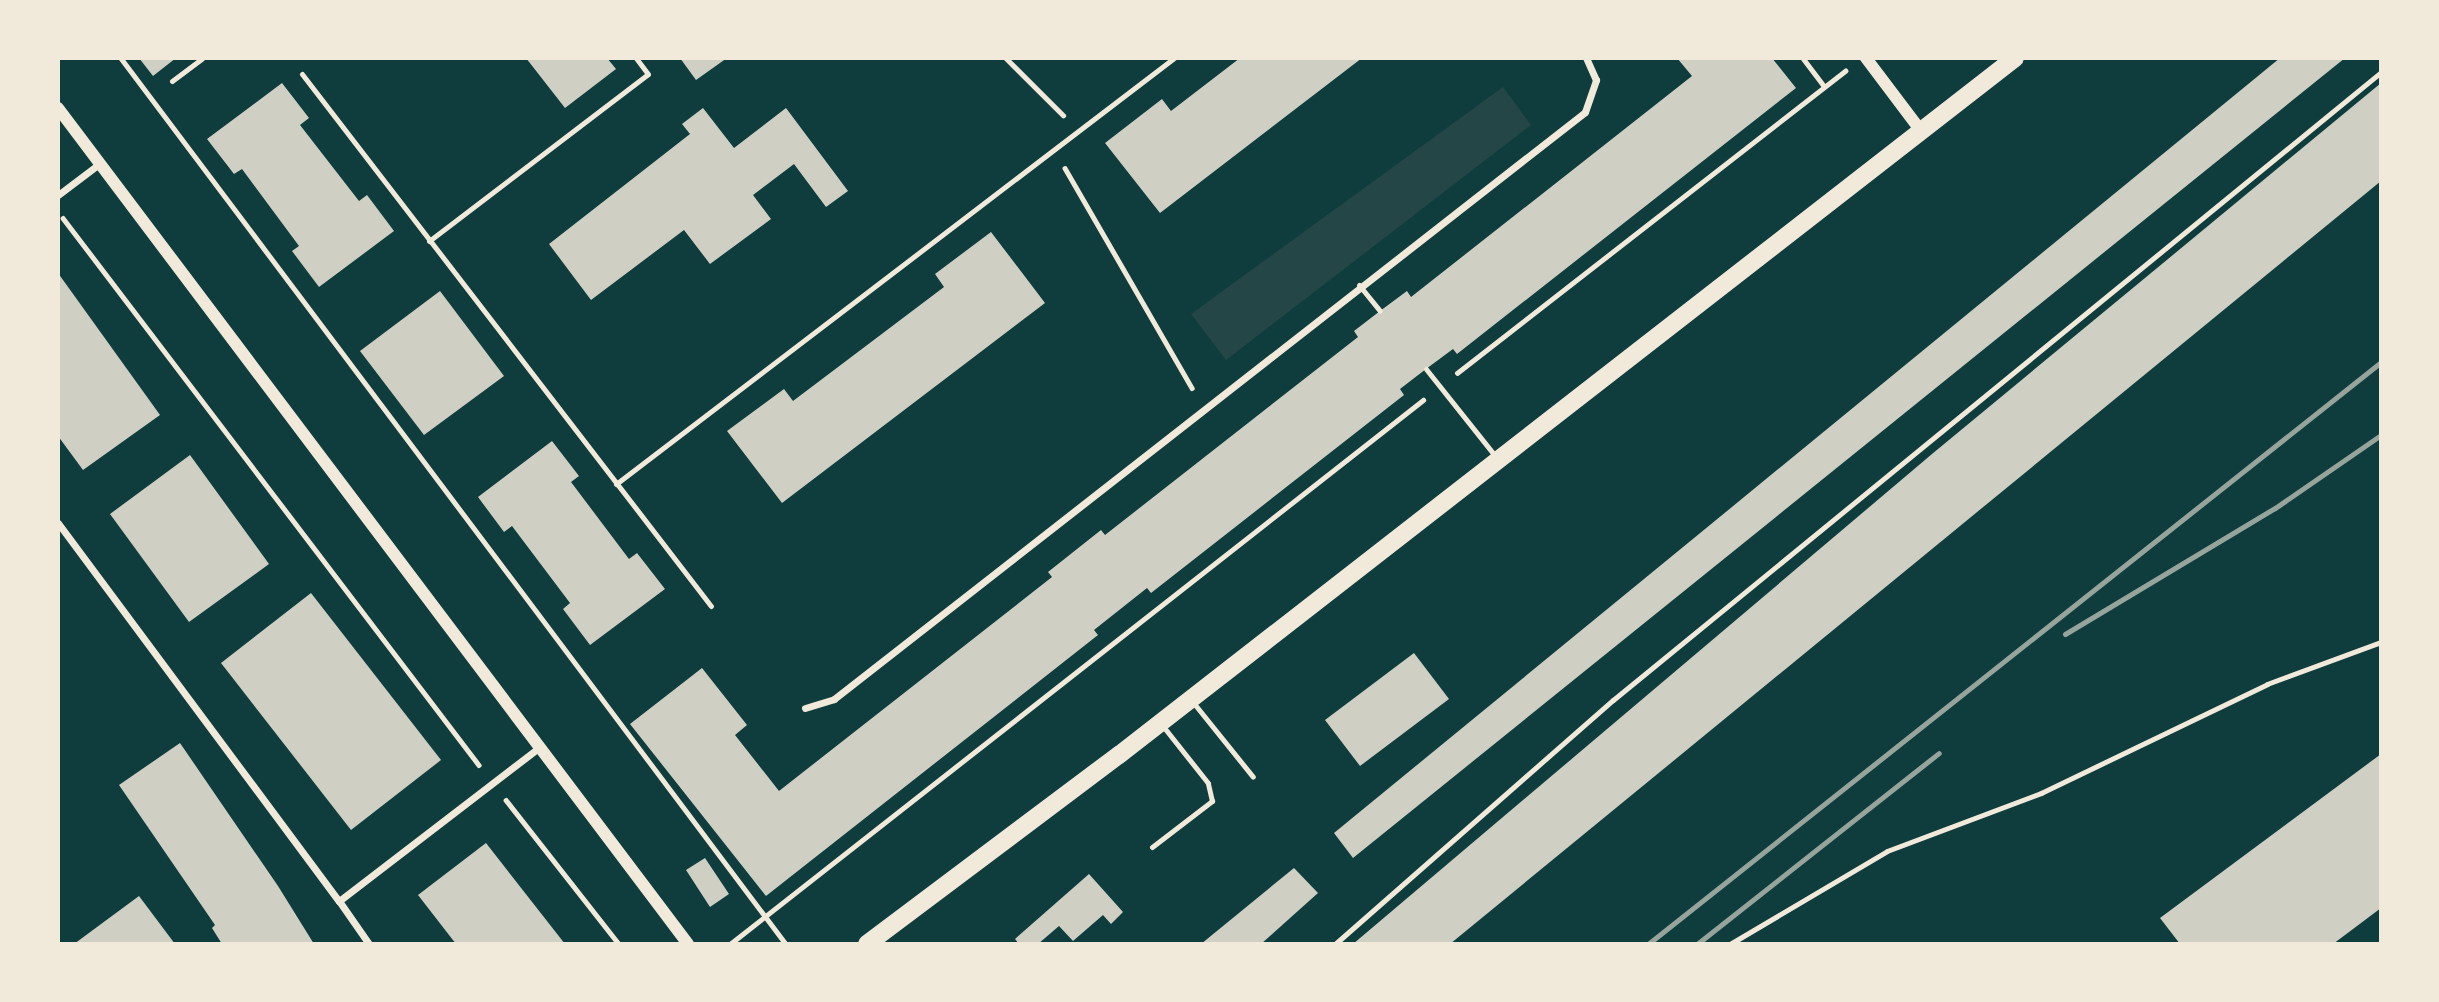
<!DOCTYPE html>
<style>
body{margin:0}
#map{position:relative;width:2439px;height:1002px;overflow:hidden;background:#0f3d3e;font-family:"DejaVu Sans",sans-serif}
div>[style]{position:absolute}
.green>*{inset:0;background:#244646}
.building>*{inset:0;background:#cfcfc3}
.path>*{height:4.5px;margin:-2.25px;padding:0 2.25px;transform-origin:2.25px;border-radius:2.25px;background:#f1e9da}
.service>*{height:5px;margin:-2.5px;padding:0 2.5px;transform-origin:2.5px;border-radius:2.5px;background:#f1e9da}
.minor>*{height:7px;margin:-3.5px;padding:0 3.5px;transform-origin:3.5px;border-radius:3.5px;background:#f1e9da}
.tertiary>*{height:12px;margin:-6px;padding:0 6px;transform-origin:6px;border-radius:6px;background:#f1e9da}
.primary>*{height:18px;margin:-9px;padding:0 9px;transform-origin:9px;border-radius:9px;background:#f1e9da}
.rail>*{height:5px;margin:-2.5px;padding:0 2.5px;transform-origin:2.5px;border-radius:2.5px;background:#97a49c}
span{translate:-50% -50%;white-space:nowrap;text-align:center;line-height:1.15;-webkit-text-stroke:6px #f1e9da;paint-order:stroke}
.frame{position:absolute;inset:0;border:60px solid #f1e9da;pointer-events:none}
</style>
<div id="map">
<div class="green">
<div style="clip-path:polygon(1503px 87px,1531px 125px,1226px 360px,1191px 314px)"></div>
</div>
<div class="building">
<div style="clip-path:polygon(139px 58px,176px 58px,153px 76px)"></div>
<div style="clip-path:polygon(526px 58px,607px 58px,616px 69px,565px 108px)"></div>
<div style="clip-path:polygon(680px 58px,727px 58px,696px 80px)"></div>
<div style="clip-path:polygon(1240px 58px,1362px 58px,1160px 213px,1105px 143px,1162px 99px,1171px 111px)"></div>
<div style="clip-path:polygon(1677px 58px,1772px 58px,1796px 88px,1457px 354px,1453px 349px,1426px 369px,1400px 389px,1404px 395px,1151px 593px,1147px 588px,1094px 630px,1098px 635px,766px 896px,630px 724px,702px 668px,747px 725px,735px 735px,779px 791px,1052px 577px,1048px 572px,1101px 530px,1105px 535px,1358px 337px,1354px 331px,1380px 311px,1407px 291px,1411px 297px,1692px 76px)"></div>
<div style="clip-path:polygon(2280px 58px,2345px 58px,1353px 858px,1334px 833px)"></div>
<div style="clip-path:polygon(282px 83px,309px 118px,300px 125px,359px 201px,367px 195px,394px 231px,319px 287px,292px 251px,299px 246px,242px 169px,234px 174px,207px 139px)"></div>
<div style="clip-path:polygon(2381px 83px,2381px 181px,1450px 944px,1353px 944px,1932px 454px)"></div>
<div style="clip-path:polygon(703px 108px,734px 148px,786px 108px,848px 191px,826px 207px,794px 164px,753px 195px,771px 219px,710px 264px,684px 230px,591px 300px,549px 244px,690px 134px,682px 124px)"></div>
<div style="clip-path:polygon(991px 232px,1045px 303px,782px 503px,727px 431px,784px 389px,793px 401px,944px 287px,935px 274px)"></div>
<div style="clip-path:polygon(58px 273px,160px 415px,83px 470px,58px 436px)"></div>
<div style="clip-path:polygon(440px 291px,504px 376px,424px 435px,360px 351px)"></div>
<div style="clip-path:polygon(552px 441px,579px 476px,571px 482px,629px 559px,637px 553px,665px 589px,590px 645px,563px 609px,570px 603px,512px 526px,504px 532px,478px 497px)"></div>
<div style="clip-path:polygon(190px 455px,269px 564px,189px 622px,110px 514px)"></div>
<div style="clip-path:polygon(311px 593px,441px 760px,351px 830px,221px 663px)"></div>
<div style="clip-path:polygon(1414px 653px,1449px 699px,1360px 766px,1325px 720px)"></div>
<div style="clip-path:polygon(180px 743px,278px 886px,314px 944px,222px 944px,212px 928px,215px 925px,119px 785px)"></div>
<div style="clip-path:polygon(2381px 754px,2381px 908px,2333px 944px,2180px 944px,2160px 918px)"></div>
<div style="clip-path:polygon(486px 843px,565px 944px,456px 944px,418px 895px)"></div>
<div style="clip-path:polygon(705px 858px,729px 894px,710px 907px,686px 870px)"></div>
<div style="clip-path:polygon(1294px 868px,1318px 893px,1261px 944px,1201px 944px)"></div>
<div style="clip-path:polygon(1089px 874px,1123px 912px,1111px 924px,1103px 915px,1073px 941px,1059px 926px,1038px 944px,1019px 944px,1015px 939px)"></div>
<div style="clip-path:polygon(139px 896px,175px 944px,74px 944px)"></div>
</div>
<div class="path">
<div style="left:121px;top:58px;width:1108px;rotate:53.11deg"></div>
<div style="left:1006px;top:58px;width:81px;rotate:45deg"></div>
<div style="left:1803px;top:58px;width:35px;rotate:53deg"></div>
<div style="left:1065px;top:168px;width:254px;rotate:60deg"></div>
<div style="left:63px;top:218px;width:687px;rotate:52.75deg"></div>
<div style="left:1457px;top:373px;width:492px;rotate:-37.9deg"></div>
<div style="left:506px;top:800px;width:183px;rotate:51.9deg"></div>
<div style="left:730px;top:944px;width:881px;rotate:-38.13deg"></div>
</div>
<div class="service">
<div style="left:302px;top:74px;width:671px;rotate:52.45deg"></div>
<div style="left:172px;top:81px;width:38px;rotate:-37deg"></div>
<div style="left:429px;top:241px;width:275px;rotate:-37.3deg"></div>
<div style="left:648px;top:74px;width:20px;rotate:-127deg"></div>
<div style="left:1359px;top:285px;width:33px;rotate:51deg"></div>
<div style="left:1426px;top:369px;width:112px;rotate:51.5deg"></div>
<div style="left:616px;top:484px;width:702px;rotate:-37.36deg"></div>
<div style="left:1192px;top:701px;width:97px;rotate:51.2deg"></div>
<div style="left:1152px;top:847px;width:76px;rotate:-37.5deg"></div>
<div style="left:1212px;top:801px;width:18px;rotate:-103deg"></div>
<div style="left:1208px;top:783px;width:74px;rotate:-128.4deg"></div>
<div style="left:1335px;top:944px;width:370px;rotate:-41.3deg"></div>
<div style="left:1613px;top:700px;width:992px;rotate:-39.27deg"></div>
<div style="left:1730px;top:944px;width:182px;rotate:-30.6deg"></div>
<div style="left:1887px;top:851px;width:165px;rotate:-20.6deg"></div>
<div style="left:2041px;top:793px;width:251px;rotate:-25.7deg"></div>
<div style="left:2267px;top:684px;width:121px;rotate:-20.2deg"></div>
</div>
<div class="minor">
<div style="left:58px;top:195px;width:51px;rotate:-37.1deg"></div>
<div style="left:58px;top:523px;width:471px;rotate:53.4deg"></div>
<div style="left:805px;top:708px;width:30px;rotate:-17deg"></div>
<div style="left:834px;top:699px;width:953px;rotate:-38.01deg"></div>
<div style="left:1585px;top:112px;width:34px;rotate:-71deg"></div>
<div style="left:1596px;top:80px;width:24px;rotate:-114deg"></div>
<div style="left:369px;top:944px;width:52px;rotate:-124.9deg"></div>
<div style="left:339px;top:901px;width:253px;rotate:-37.5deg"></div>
</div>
<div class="tertiary">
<div style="left:1866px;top:58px;width:91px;rotate:53deg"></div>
<div style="left:58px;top:108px;width:1047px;rotate:53deg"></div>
</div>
<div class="primary">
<div style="left:867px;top:944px;width:315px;rotate:-36.9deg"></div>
<div style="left:1119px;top:755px;width:1135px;rotate:-37.88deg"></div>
</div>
<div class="rail">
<div style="left:2065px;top:634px;width:245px;rotate:-31deg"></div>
<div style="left:2275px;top:508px;width:129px;rotate:-34.6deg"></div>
<div style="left:1648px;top:944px;width:936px;rotate:-38.45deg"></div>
<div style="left:1697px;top:944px;width:308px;rotate:-38.3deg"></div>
</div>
<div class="frame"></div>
</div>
